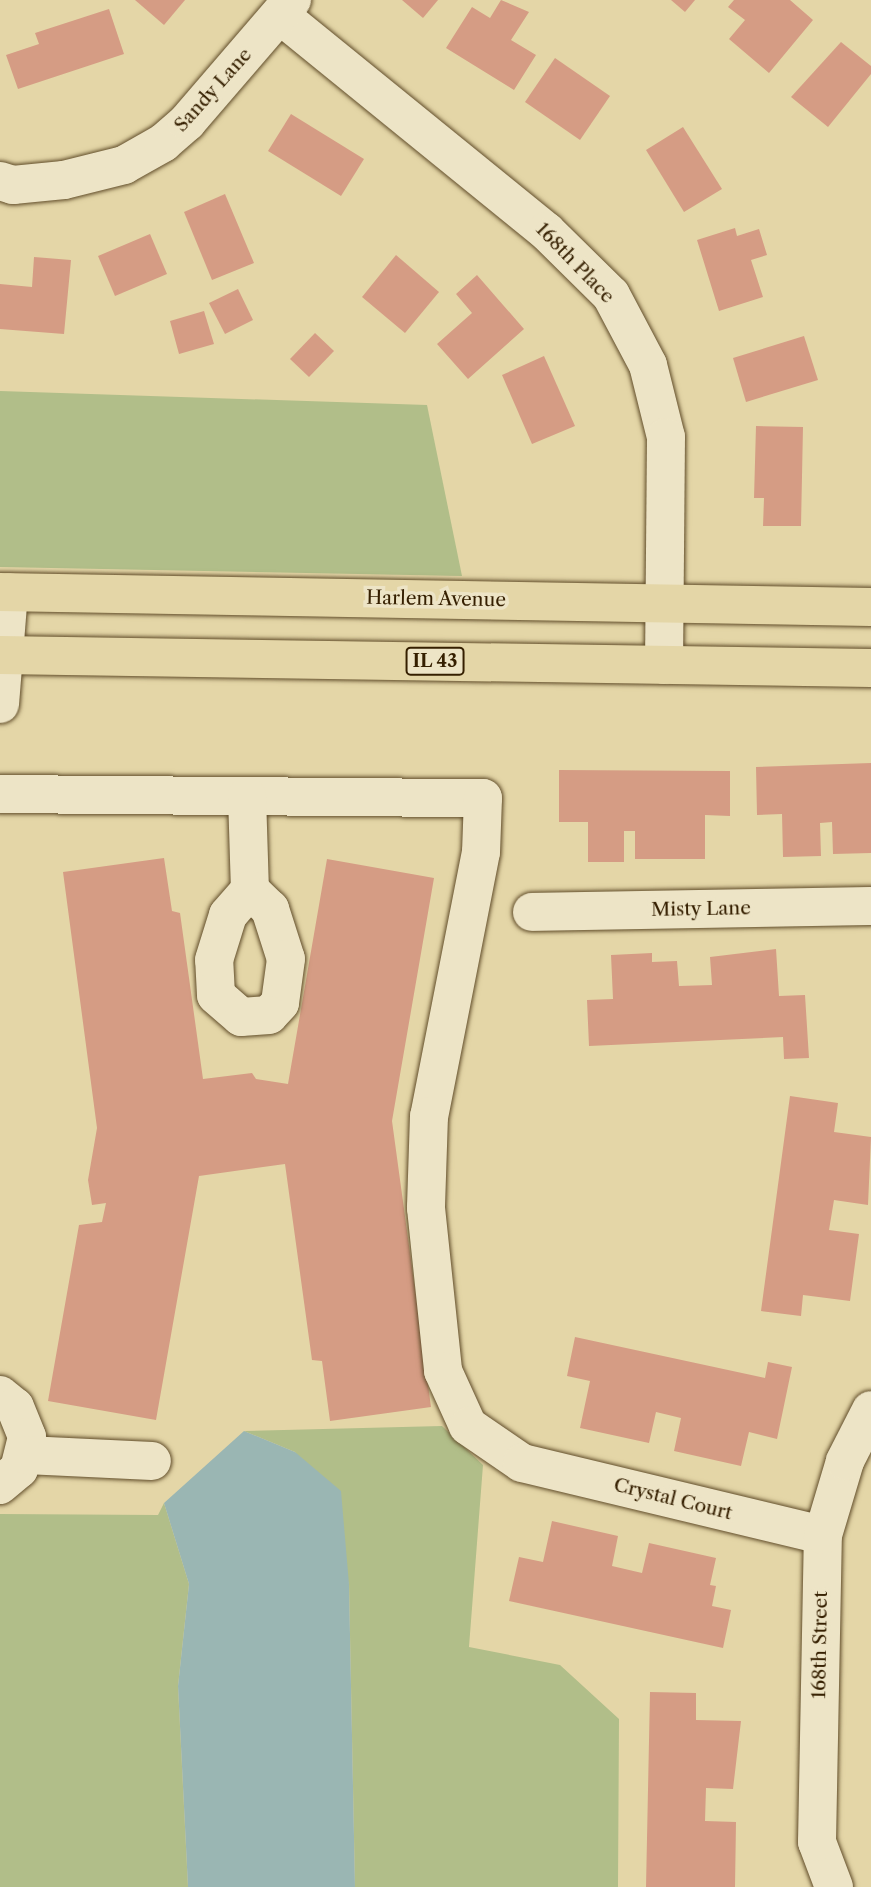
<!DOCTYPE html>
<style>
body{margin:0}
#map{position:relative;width:871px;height:1887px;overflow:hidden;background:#e4d6a7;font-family:"Libre Caslon Text",serif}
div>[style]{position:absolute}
.green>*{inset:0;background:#b1be89}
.water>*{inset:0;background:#9ab6b3}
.building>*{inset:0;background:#d59c84}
.roads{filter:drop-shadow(0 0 2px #614d2a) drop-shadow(0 0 2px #614d2a)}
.minor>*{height:38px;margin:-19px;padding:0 19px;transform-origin:19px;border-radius:19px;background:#ede4c6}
.major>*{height:38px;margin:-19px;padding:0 19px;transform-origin:19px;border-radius:19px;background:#e4d6a7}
span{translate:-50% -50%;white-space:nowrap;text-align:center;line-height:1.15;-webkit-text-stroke:7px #ede4c6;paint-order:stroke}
.shield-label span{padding:2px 5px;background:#ede4c6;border:2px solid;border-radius:5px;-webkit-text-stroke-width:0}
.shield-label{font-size:18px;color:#351f00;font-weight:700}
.street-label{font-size:19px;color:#351f00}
</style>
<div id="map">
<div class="green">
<div style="clip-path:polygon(0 391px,427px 405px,462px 576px,0 567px)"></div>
<div style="clip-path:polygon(442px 1426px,483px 1465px,469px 1647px,560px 1665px,619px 1719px,618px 1887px,355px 1887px,349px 1584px,295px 1452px,244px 1431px)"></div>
<div style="clip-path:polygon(164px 1503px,189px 1584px,178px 1686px,188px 1887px,0 1887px,0 1514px,158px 1515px)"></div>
</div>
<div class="water">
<div style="clip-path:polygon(244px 1431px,295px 1452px,341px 1491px,349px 1584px,355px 1887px,188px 1887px,178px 1686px,189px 1584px,164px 1503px)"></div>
</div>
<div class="building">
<div style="clip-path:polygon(135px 0,185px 0,164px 25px)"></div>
<div style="clip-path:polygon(402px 0,438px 0,423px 18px)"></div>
<div style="clip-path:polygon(501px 0,529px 12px,511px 40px,536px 55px,514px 90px,446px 48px,472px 7px,490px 18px)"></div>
<div style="clip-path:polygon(671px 0,695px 0,685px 12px)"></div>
<div style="clip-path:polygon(734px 0,790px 0,813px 20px,769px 73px,729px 39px,745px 20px,728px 7px)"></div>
<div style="clip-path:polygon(109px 9px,124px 54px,18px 89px,6px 55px,39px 44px,35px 33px)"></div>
<div style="clip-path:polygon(841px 42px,871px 66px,871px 74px,828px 127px,791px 97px)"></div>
<div style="clip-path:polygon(555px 58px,610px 96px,580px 140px,525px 102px)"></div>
<div style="clip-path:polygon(291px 114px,364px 159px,341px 196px,268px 151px)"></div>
<div style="clip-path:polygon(683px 127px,722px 189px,684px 212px,646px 150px)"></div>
<div style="clip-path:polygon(225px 194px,254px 263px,212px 280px,184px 212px)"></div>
<div style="clip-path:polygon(735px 228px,737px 236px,759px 229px,767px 255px,751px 260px,763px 297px,719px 311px,697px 240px)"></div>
<div style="clip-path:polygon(150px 234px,167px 274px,115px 296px,98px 256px)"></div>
<div style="clip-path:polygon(396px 255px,439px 292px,405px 333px,362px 297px)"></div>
<div style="clip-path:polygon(34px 257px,71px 260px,64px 334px,0 329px,0 284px,32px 287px)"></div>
<div style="clip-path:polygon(477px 275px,524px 329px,468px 379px,437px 344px,472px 313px,456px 294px)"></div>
<div style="clip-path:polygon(238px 289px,253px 320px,225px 334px,209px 303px)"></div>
<div style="clip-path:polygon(204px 311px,214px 344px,179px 354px,170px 321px)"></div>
<div style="clip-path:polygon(315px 333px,334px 351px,309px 377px,290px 359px)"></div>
<div style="clip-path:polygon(804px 336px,818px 380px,746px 402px,733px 358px)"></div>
<div style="clip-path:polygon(544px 356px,575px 426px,532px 444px,502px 375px)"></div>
<div style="clip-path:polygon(756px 426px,803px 427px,801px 526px,763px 526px,764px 498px,754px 498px)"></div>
<div style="clip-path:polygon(871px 763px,871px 853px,833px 854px,832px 822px,820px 823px,821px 856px,783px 857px,782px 814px,757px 815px,756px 767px)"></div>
<div style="clip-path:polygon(559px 770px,730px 771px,730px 816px,705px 815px,705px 859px,635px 859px,635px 831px,624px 831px,624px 862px,588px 862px,588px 822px,559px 822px)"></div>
<div style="clip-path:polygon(164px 858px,172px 911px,180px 913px,203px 1079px,252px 1073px,256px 1079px,288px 1084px,327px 859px,434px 878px,392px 1121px,431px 1407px,330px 1421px,322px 1361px,312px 1360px,285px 1164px,199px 1176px,156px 1420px,48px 1401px,79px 1225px,102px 1222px,106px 1203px,92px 1205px,88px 1180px,97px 1128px,63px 872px)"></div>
<div style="clip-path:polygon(776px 949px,779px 996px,805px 995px,809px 1058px,784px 1059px,783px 1037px,589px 1046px,587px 1000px,613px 999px,611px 955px,652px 953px,652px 962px,677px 961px,679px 986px,712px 985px,710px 957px)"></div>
<div style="clip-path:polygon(790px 1096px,838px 1103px,834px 1132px,871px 1137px,868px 1205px,834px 1200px,829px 1230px,859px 1234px,850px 1301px,803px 1295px,801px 1316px,761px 1311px)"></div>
<div style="clip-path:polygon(575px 1337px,765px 1378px,768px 1362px,792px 1367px,777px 1439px,749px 1432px,741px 1466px,674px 1451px,681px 1418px,656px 1412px,649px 1443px,580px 1428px,590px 1381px,567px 1376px)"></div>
<div style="clip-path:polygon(552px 1521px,618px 1536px,612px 1566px,642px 1573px,649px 1543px,716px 1558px,710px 1585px,716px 1586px,712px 1606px,731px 1610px,723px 1648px,509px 1601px,519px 1557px,543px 1562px)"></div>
<div style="clip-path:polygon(650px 1692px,696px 1693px,696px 1720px,741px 1721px,733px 1789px,706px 1788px,705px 1821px,736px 1822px,735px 1887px,646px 1887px)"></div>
</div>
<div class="roads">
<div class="minor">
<div style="left:280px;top:15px;width:343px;rotate:39.1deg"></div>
<div style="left:546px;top:231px;width:91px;rotate:44.6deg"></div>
<div style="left:611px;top:295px;width:79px;rotate:62.1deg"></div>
<div style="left:648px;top:365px;width:74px;rotate:76deg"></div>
<div style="left:666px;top:437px;width:228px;rotate:90.5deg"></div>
<div style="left:0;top:181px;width:14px;rotate:17deg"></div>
<div style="left:13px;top:185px;width:51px;rotate:-5.6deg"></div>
<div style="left:64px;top:180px;width:62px;rotate:-14deg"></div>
<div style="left:124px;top:165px;width:45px;rotate:-29.4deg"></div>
<div style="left:163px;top:143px;width:32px;rotate:-41deg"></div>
<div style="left:187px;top:122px;width:161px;rotate:-49.3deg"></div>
<div style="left:0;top:704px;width:112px;rotate:-85.4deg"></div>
<div style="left:0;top:794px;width:483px;rotate:0.5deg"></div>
<div style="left:483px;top:798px;width:54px;rotate:92.1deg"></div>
<div style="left:481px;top:852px;width:269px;rotate:101.1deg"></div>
<div style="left:429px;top:1116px;width:92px;rotate:91.9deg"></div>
<div style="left:426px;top:1208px;width:164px;rotate:84deg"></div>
<div style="left:443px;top:1371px;width:60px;rotate:65.6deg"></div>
<div style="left:468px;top:1426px;width:65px;rotate:34.4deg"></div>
<div style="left:522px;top:1463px;width:309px;rotate:13.5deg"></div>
<div style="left:247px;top:796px;width:94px;rotate:88.2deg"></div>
<div style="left:250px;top:890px;width:28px;rotate:44deg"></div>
<div style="left:270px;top:909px;width:52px;rotate:72.3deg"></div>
<div style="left:286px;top:959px;width:44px;rotate:97.8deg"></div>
<div style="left:280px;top:1003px;width:16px;rotate:133deg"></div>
<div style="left:269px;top:1015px;width:28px;rotate:176deg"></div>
<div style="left:241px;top:1017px;width:33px;rotate:-139deg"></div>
<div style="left:216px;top:995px;width:35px;rotate:-93deg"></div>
<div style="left:214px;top:960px;width:47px;rotate:-72.7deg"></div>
<div style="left:228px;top:915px;width:33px;rotate:-49deg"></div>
<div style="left:532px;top:912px;width:339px;rotate:-1deg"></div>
<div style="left:0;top:1395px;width:19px;rotate:39deg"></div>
<div style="left:15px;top:1407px;width:32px;rotate:68deg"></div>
<div style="left:27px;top:1437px;width:33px;rotate:104deg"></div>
<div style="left:19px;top:1469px;width:25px;rotate:140deg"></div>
<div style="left:26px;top:1455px;width:126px;rotate:2.7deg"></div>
<div style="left:834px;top:1887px;width:48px;rotate:-110.7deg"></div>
<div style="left:817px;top:1842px;width:307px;rotate:-88.9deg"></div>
<div style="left:823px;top:1535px;width:77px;rotate:-73.4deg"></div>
<div style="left:845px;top:1461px;width:57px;rotate:-63deg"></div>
</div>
<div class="major">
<div style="left:0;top:592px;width:871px;rotate:0.99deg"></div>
<div style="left:0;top:655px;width:871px;rotate:0.86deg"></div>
</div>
</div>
<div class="shield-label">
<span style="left:435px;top:661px">IL 43</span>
</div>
<div class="street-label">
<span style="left:213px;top:90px;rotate:-48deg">Sandy Lane</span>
<span style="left:575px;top:263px;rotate:46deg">168th Place</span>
<span style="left:436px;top:599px;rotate:1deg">Harlem Avenue</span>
<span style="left:701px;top:909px;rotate:-1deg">Misty Lane</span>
<span style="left:673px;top:1499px;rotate:14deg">Crystal Court</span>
<span style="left:820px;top:1645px;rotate:-89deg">168th Street</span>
</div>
</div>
